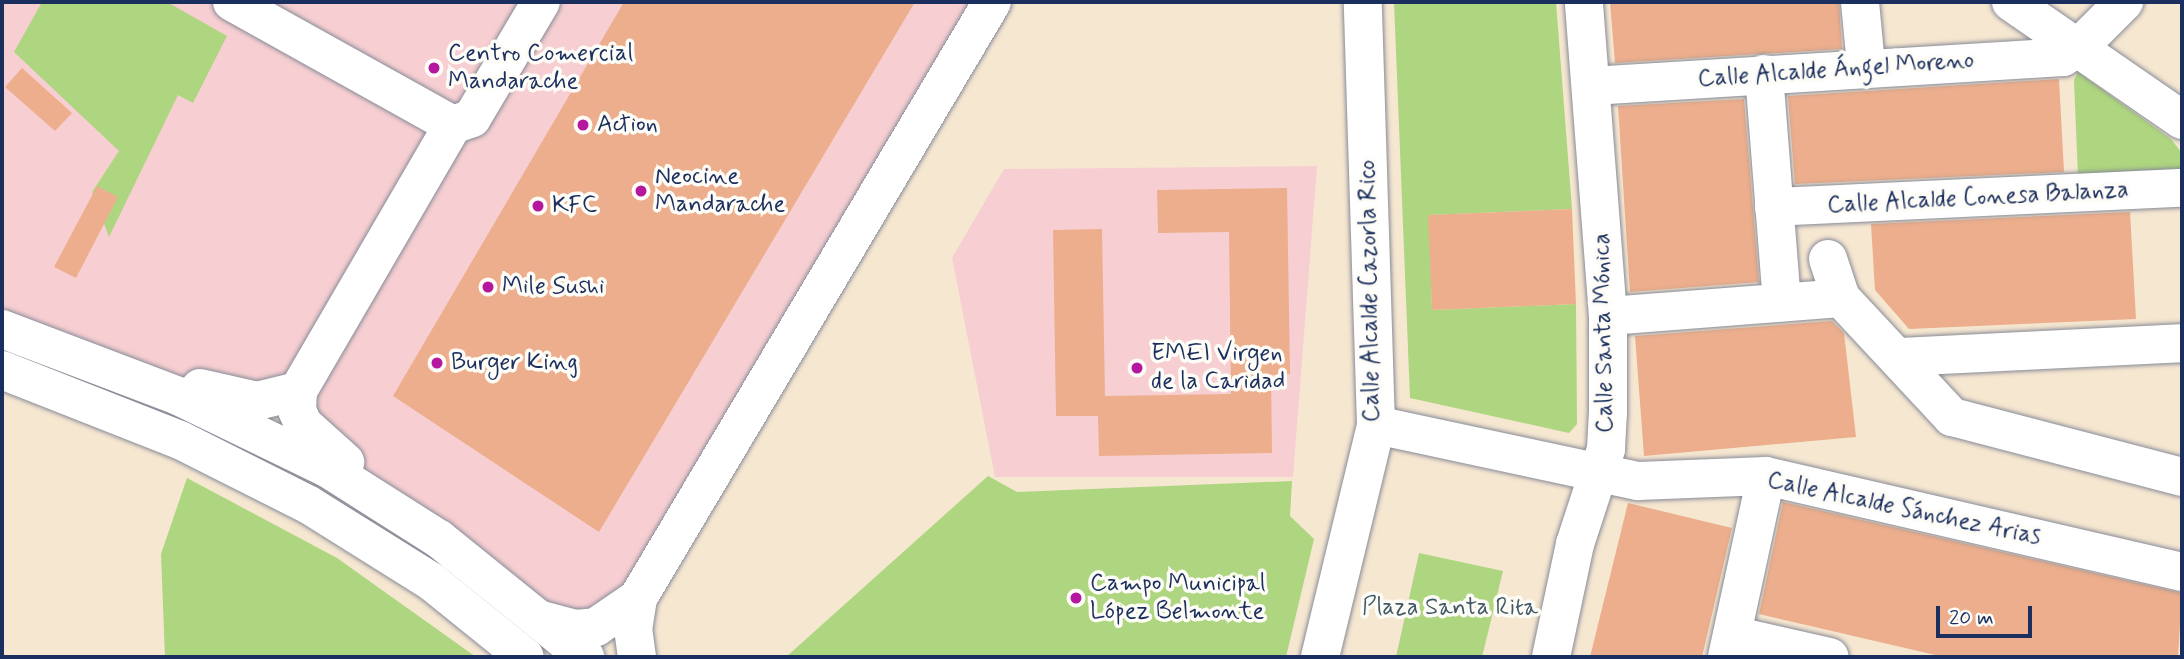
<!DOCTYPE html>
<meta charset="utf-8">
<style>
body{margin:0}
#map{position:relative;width:2184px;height:659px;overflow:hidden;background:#f6e7d1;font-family:Mynerve,sans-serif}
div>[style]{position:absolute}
.built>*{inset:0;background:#f7cfd2}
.green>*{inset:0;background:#aed57f}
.building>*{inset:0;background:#ecae8c}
.roads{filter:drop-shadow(0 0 2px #888b98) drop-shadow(0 0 2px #888b98)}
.minor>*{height:38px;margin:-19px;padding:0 19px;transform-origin:19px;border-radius:19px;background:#fff}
.major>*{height:38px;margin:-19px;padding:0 19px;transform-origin:19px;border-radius:19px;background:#fff}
.dots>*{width:19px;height:19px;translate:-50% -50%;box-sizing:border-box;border:4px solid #fdfcf7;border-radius:50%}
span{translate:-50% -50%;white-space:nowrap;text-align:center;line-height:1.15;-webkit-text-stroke:7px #fdfcf7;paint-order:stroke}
.poi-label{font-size:24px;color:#1b2f5e}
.left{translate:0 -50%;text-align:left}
.street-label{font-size:24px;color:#1b2f5e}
.park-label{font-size:24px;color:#405866}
.frame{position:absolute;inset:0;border:4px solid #1b2f5e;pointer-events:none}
.scale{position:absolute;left:1936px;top:606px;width:96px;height:32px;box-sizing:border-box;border:4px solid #1b2f5e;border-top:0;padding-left:9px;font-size:21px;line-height:24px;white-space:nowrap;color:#1b2f5e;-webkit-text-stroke:5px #fdfcf7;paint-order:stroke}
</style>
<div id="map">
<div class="built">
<div style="clip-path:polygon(2px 2px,993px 2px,638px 598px,575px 629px,266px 401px,2px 329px)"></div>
<div style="clip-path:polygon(1317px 166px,1293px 477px,995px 477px,952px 258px,1004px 169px)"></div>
</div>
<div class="green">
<div style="clip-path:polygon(42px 2px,167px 2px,227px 36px,193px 103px,178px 95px,109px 237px,92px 192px,119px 151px,14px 52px)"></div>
<div style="clip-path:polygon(1394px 2px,1556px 2px,1572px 209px,1429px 215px,1432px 310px,1576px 304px,1577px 424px,1569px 433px,1410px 398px)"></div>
<div style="clip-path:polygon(2078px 72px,2171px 139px,2182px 153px,2182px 173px,2078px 176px,2074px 80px)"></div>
<div style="clip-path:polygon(988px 476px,1017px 492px,1292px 481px,1290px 516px,1314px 539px,1286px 657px,786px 657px)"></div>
<div style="clip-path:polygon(187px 478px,337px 558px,476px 657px,165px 657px,161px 554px)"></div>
<div style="clip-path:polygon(1419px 553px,1503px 571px,1482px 657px,1396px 657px)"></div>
</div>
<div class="building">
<div style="clip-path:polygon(624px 2px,915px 2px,599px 532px,393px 396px)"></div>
<div style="clip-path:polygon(1610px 2px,1839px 2px,1842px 49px,1615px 63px)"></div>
<div style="clip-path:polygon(22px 68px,72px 113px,55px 131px,5px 87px)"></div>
<div style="clip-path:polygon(2059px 79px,2064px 172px,1795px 184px,1788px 96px)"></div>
<div style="clip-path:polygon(1744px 99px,1759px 282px,1630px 292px,1618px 106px)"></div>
<div style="clip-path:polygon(97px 186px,118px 197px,76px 278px,54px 267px)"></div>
<div style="clip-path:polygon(1287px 188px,1290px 374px,1271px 375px,1272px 453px,1099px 456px,1098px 416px,1056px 416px,1053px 230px,1102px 229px,1105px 396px,1231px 394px,1229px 232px,1158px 233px,1157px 190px)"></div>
<div style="clip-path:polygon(1572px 209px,1576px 304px,1432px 310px,1428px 215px)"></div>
<div style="clip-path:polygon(2130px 212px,2136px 319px,1909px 329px,1875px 290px,1871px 224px)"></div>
<div style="clip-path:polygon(1832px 321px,1844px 333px,1856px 437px,1644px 456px,1635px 336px)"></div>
<div style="clip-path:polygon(1783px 502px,2182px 593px,2178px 657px,1944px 657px,1759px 614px)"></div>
<div style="clip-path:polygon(1628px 503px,1732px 528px,1702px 657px,1590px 657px)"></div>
</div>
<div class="roads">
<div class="minor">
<div style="left:232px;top:2px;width:253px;rotate:29.1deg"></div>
<div style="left:1860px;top:2px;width:63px;rotate:84.6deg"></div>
<div style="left:2011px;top:2px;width:208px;rotate:34.6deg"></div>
<div style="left:1764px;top:74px;width:229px;rotate:85.5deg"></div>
<div style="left:1591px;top:86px;width:473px;rotate:-3.5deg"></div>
<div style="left:2063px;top:57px;width:19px;rotate:-32deg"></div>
<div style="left:2079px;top:47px;width:64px;rotate:-45deg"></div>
<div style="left:1774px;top:207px;width:408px;rotate:-2.7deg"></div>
<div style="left:1828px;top:259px;width:41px;rotate:71.6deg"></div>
<div style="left:1841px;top:298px;width:163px;rotate:47deg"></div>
<div style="left:1952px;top:417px;width:238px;rotate:14.6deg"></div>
<div style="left:1608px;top:316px;width:234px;rotate:-4.4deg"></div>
<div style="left:1899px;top:357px;width:283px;rotate:-2.8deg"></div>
<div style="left:298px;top:391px;width:308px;rotate:-59.8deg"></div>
<div style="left:453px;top:125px;width:20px;rotate:-20deg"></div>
<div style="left:472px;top:118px;width:135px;rotate:-59.3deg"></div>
<div style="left:1376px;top:425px;width:268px;rotate:12.1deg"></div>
<div style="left:1638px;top:481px;width:128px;rotate:-2.2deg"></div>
<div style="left:1766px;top:476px;width:427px;rotate:13deg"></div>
<div style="left:638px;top:598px;width:693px;rotate:-59.29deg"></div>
<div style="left:1732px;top:635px;width:100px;rotate:12.7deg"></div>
<div style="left:1320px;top:657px;width:239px;rotate:-76.4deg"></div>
<div style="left:1376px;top:425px;width:423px;rotate:-91.8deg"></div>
<div style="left:1551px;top:657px;width:116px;rotate:-78deg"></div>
<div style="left:1575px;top:544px;width:100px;rotate:-71.9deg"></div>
<div style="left:1606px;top:449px;width:36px;rotate:-87deg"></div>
<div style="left:1608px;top:413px;width:97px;rotate:-90deg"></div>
<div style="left:1608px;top:316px;width:315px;rotate:-94.4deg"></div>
<div style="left:1727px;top:657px;width:185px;rotate:-77.8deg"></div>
</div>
<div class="major">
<div style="left:2px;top:329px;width:188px;rotate:20.8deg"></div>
<div style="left:178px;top:396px;width:165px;rotate:25.8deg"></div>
<div style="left:327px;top:468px;width:133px;rotate:32.4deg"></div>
<div style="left:439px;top:539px;width:188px;rotate:38.9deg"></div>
<div style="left:2px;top:370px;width:191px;rotate:21.5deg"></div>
<div style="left:180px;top:440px;width:144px;rotate:26.7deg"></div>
<div style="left:309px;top:505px;width:145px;rotate:32deg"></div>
<div style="left:432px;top:582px;width:119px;rotate:38.9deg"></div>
<div style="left:200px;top:388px;width:58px;rotate:12.8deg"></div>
<div style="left:257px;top:401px;width:42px;rotate:-13.7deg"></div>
<div style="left:298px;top:391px;width:19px;rotate:93deg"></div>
<div style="left:297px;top:410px;width:15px;rotate:67deg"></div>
<div style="left:303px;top:424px;width:57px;rotate:42.1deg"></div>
<div style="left:542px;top:620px;width:34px;rotate:15deg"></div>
<div style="left:575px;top:629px;width:21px;rotate:-5deg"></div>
<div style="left:596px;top:627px;width:51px;rotate:-34.6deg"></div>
<div style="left:637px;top:657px;width:27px;rotate:-98deg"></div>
<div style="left:633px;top:630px;width:32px;rotate:-81deg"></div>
</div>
</div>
<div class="dots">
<div style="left:434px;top:68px;background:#b5179e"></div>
<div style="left:583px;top:125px;background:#b5179e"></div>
<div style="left:641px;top:191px;background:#b5179e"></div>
<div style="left:538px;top:206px;background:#b5179e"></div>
<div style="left:488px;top:287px;background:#b5179e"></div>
<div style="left:437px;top:363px;background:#b5179e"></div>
<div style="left:1137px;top:368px;background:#b5179e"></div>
<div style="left:1076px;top:598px;background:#b5179e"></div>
</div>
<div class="poi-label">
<span class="left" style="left:448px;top:68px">Centro Comercial<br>Mandarache</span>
<span class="left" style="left:597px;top:125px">Action</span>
<span class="left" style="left:655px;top:191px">Neocine<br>Mandarache</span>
<span class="left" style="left:552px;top:206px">KFC</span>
<span class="left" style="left:502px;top:287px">Mile Sushi</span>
<span class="left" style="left:1151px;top:368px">EMEI Virgen<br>de la Caridad</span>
<span class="left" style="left:451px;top:363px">Burger King</span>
<span class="left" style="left:1090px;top:598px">Campo Municipal<br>López Belmonte</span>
</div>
<div class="street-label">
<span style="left:1836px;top:70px;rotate:-4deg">Calle Alcalde Ángel Moreno</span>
<span style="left:1978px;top:198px;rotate:-3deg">Calle Alcalde Conesa Balanza</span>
<span style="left:1370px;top:291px;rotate:-91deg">Calle Alcalde Cazorla Rico</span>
<span style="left:1604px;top:333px;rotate:-91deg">Calle Santa Mónica</span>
<span style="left:1904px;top:509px;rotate:12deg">Calle Alcalde Sánchez Arias</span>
</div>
<div class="park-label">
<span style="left:1450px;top:608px">Plaza Santa Rita</span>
</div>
<div class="frame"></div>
<div class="scale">20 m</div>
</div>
